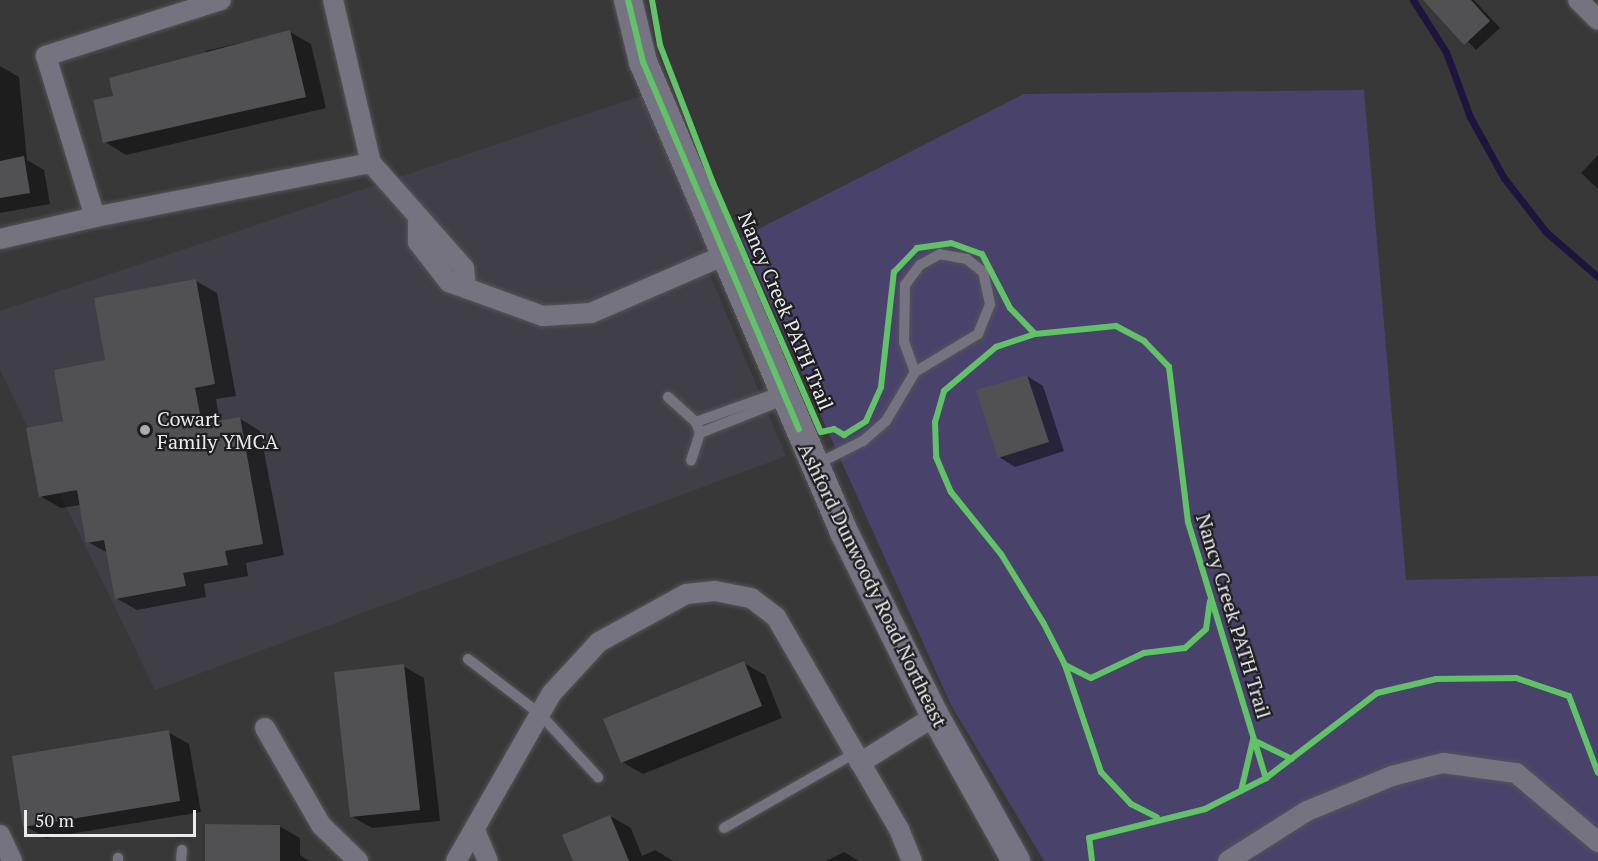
<!DOCTYPE html>
<style>
body{margin:0}
#map{position:relative;width:1598px;height:861px;overflow:hidden;background:#383839;font-family:"PT Serif",serif}
div>[style]{position:absolute}
.built>*{inset:0;background:#403f48}
.green>*{inset:0;background:#49436c}
.shadow>*{inset:0;background:#0007}
.stream>*{height:7px;margin:-3.5px;padding:0 3.5px;transform-origin:3.5px;border-radius:3.5px;background:#1e143d}
.building>*{inset:0;background:#515052}
.roads{filter:drop-shadow(0 0 2px #555556) drop-shadow(0 0 2px #555556)}
.service>*{height:10px;margin:-5px;padding:0 5px;transform-origin:5px;border-radius:5px;background:#74737f}
.minor>*{height:20px;margin:-10px;padding:0 10px;transform-origin:10px;border-radius:10px;background:#74737f}
.secondary>*{height:28px;margin:-14px;padding:0 14px;transform-origin:14px;border-radius:14px;background:#767482}
.cycleway>*{height:6px;margin:-3px;padding:0 3px;transform-origin:3px;border-radius:3px;background:#61c268}
.dots>*{width:16px;height:16px;translate:-50% -50%;box-sizing:border-box;border:3px solid #1e1e20;border-radius:50%}
span{translate:-50% -50%;white-space:nowrap;text-align:center;line-height:1.15;-webkit-text-stroke:4.5px #1e1e20;paint-order:stroke}
.street-label{font-size:20px;color:#ebebed}
.poi-label{font-size:20px;color:#ebebed}
.left{translate:0 -50%;text-align:left}
.scale{position:absolute;left:24px;top:810px;width:172px;height:27px;box-sizing:border-box;border:3px solid #ebebed;border-top:0;padding-left:8px;font-size:18px;line-height:21px;white-space:nowrap;color:#ebebed;-webkit-text-stroke:4px #1e1e20;paint-order:stroke}
</style>
<div id="map">
<div class="built">
<div style="clip-path:polygon(641px 96px,704px 236px,705px 263px,786px 456px,155px 690px,0 370px,0 311px)"></div>
</div>
<div class="green">
<div style="clip-path:polygon(1364px 90px,1406px 580px,1598px 576px,1598px 861px,1044px 861px,951px 705px,741px 238px,1024px 94px)"></div>
</div>
<div class="shadow">
<div style="clip-path:polygon(1428px 0,1474px 0,1500px 28px,1476px 50px)"></div>
<div style="clip-path:polygon(290px 32px,311px 44px,326px 108px,126px 155px,105px 142px,115px 97px,207px 57px,205px 51px)"></div>
<div style="clip-path:polygon(0 66px,19px 77px,27px 160px,44px 170px,50px 204px,0 213px)"></div>
<div style="clip-path:polygon(1598px 155px,1598px 189px,1581px 173px)"></div>
<div style="clip-path:polygon(196px 281px,217px 293px,236px 396px,216px 399px,220px 422px,239px 418px,260px 431px,284px 555px,246px 563px,248px 576px,204px 584px,206px 597px,137px 610px,116px 598px,108px 553px,88px 542px,81px 505px,61px 508px,40px 496px,65px 422px,107px 361px)"></div>
<div style="clip-path:polygon(1027px 376px,1043px 386px,1064px 451px,1015px 467px,999px 457px)"></div>
<div style="clip-path:polygon(744px 663px,765px 675px,782px 718px,643px 774px,622px 762px)"></div>
<div style="clip-path:polygon(403px 666px,424px 678px,440px 821px,372px 828px,351px 816px)"></div>
<div style="clip-path:polygon(168px 732px,189px 744px,201px 812px,46px 838px,25px 826px)"></div>
<div style="clip-path:polygon(610px 816px,631px 828px,642px 856px,655px 850px,673px 861px,575px 861px)"></div>
<div style="clip-path:polygon(279px 826px,300px 838px,300px 855px,309px 861px,206px 861px)"></div>
<div style="clip-path:polygon(844px 852px,859px 861px,826px 861px)"></div>
</div>
<div class="stream">
<div style="left:1413px;top:0;width:62px;rotate:57.6deg"></div>
<div style="left:1446px;top:52px;width:69px;rotate:69.7deg"></div>
<div style="left:1470px;top:117px;width:70px;rotate:60.9deg"></div>
<div style="left:1504px;top:178px;width:68px;rotate:52.1deg"></div>
<div style="left:1546px;top:232px;width:69px;rotate:40.9deg"></div>
</div>
<div class="building">
<div style="clip-path:polygon(1423px 0,1471px 0,1490px 21px,1464px 45px)"></div>
<div style="clip-path:polygon(290px 30px,306px 97px,103px 143px,93px 100px,113px 96px,109px 78px)"></div>
<div style="clip-path:polygon(24px 156px,30px 193px,0 198px,0 161px)"></div>
<div style="clip-path:polygon(196px 279px,215px 384px,195px 388px,202px 424px,240px 417px,263px 544px,225px 551px,228px 565px,183px 573px,186px 586px,115px 599px,104px 540px,86px 543px,77px 490px,39px 497px,26px 428px,63px 421px,54px 370px,105px 360px,94px 298px)"></div>
<div style="clip-path:polygon(1027px 375px,1049px 442px,998px 458px,976px 390px)"></div>
<div style="clip-path:polygon(744px 661px,762px 706px,621px 763px,603px 719px)"></div>
<div style="clip-path:polygon(404px 664px,420px 810px,350px 817px,334px 672px)"></div>
<div style="clip-path:polygon(169px 730px,180px 801px,23px 827px,12px 756px)"></div>
<div style="clip-path:polygon(610px 815px,629px 861px,573px 861px,562px 835px)"></div>
<div style="clip-path:polygon(205px 824px,280px 825px,280px 861px,205px 861px)"></div>
</div>
<div class="roads">
<div class="service">
<div style="left:668px;top:397px;width:38px;rotate:42deg"></div>
<div style="left:696px;top:422px;width:12px;rotate:70deg"></div>
<div style="left:700px;top:433px;width:29px;rotate:108deg"></div>
<div style="left:696px;top:422px;width:92px;rotate:-19.6deg"></div>
<div style="left:700px;top:433px;width:92px;rotate:-21.6deg"></div>
<div style="left:815px;top:465px;width:54px;rotate:-26.6deg"></div>
<div style="left:863px;top:441px;width:30px;rotate:-41deg"></div>
<div style="left:886px;top:421px;width:57px;rotate:-59.4deg"></div>
<div style="left:915px;top:372px;width:74px;rotate:-31.1deg"></div>
<div style="left:978px;top:334px;width:32px;rotate:-68deg"></div>
<div style="left:990px;top:304px;width:33px;rotate:-102deg"></div>
<div style="left:983px;top:272px;width:21px;rotate:-141deg"></div>
<div style="left:967px;top:259px;width:27px;rotate:-170deg"></div>
<div style="left:940px;top:254px;width:23px;rotate:151deg"></div>
<div style="left:920px;top:265px;width:25px;rotate:127deg"></div>
<div style="left:905px;top:285px;width:57px;rotate:91deg"></div>
<div style="left:904px;top:342px;width:32px;rotate:70deg"></div>
<div style="left:468px;top:659px;width:91px;rotate:37.4deg"></div>
<div style="left:540px;top:714px;width:86px;rotate:47.4deg"></div>
<div style="left:724px;top:828px;width:151px;rotate:-29.8deg"></div>
<div style="left:118px;top:861px;width:3px;rotate:-90deg"></div>
<div style="left:181px;top:861px;width:11px;rotate:-85deg"></div>
</div>
<div class="minor">
<div style="left:221px;top:0;width:184px;rotate:162.3deg"></div>
<div style="left:46px;top:56px;width:168px;rotate:73.1deg"></div>
<div style="left:95px;top:217px;width:281px;rotate:-11.1deg"></div>
<div style="left:333px;top:0;width:167px;rotate:76.9deg"></div>
<div style="left:371px;top:163px;width:140px;rotate:48.5deg"></div>
<div style="left:464px;top:268px;width:20px;rotate:84deg"></div>
<div style="left:1578px;top:0;width:28px;rotate:45deg"></div>
<div style="left:418px;top:222px;width:20px;rotate:90deg"></div>
<div style="left:418px;top:242px;width:51px;rotate:52.2deg"></div>
<div style="left:449px;top:282px;width:100px;rotate:19.9deg"></div>
<div style="left:543px;top:316px;width:48px;rotate:-3.6deg"></div>
<div style="left:591px;top:313px;width:146px;rotate:-23.4deg"></div>
<div style="left:0;top:239px;width:98px;rotate:-13deg"></div>
<div style="left:265px;top:728px;width:112px;rotate:60deg"></div>
<div style="left:321px;top:825px;width:52px;rotate:44.2deg"></div>
<div style="left:860px;top:763px;width:89px;rotate:-32.1deg"></div>
<div style="left:476px;top:833px;width:30px;rotate:67deg"></div>
<div style="left:0;top:835px;width:29px;rotate:65deg"></div>
<div style="left:456px;top:861px;width:193px;rotate:-60.3deg"></div>
<div style="left:552px;top:693px;width:69px;rotate:-47.3deg"></div>
<div style="left:599px;top:642px;width:99px;rotate:-28.9deg"></div>
<div style="left:686px;top:594px;width:29px;rotate:-6deg"></div>
<div style="left:715px;top:591px;width:37px;rotate:11deg"></div>
<div style="left:751px;top:598px;width:31px;rotate:37deg"></div>
<div style="left:776px;top:617px;width:245px;rotate:59.9deg"></div>
<div style="left:899px;top:829px;width:35px;rotate:68deg"></div>
<div style="left:1228px;top:861px;width:93px;rotate:-32.3deg"></div>
<div style="left:1307px;top:811px;width:92px;rotate:-22.4deg"></div>
<div style="left:1392px;top:776px;width:53px;rotate:-14.3deg"></div>
<div style="left:1443px;top:763px;width:74px;rotate:7.8deg"></div>
<div style="left:1516px;top:773px;width:107px;rotate:40.1deg"></div>
</div>
<div class="secondary">
<div style="left:628px;top:0;width:64px;rotate:76.4deg"></div>
<div style="left:643px;top:62px;width:511px;rotate:66.85deg"></div>
<div style="left:844px;top:532px;width:205px;rotate:63.7deg"></div>
<div style="left:935px;top:716px;width:166px;rotate:60.8deg"></div>
</div>
</div>
<div class="cycleway">
<div style="left:628px;top:0;width:64px;rotate:76.4deg"></div>
<div style="left:643px;top:62px;width:399px;rotate:67deg"></div>
<div style="left:652px;top:0;width:46px;rotate:79.9deg"></div>
<div style="left:660px;top:45px;width:148px;rotate:69deg"></div>
<div style="left:713px;top:183px;width:271px;rotate:66.6deg"></div>
<div style="left:821px;top:432px;width:13px;rotate:-13deg"></div>
<div style="left:834px;top:429px;width:12px;rotate:31deg"></div>
<div style="left:844px;top:435px;width:26px;rotate:-32deg"></div>
<div style="left:866px;top:421px;width:37px;rotate:-66deg"></div>
<div style="left:881px;top:387px;width:116px;rotate:-83.6deg"></div>
<div style="left:894px;top:272px;width:33px;rotate:-46deg"></div>
<div style="left:917px;top:248px;width:34px;rotate:-8deg"></div>
<div style="left:951px;top:243px;width:33px;rotate:20deg"></div>
<div style="left:982px;top:254px;width:61px;rotate:62.6deg"></div>
<div style="left:1010px;top:308px;width:36px;rotate:46deg"></div>
<div style="left:1035px;top:334px;width:81px;rotate:-5.6deg"></div>
<div style="left:1116px;top:326px;width:32px;rotate:28deg"></div>
<div style="left:1144px;top:341px;width:36px;rotate:46deg"></div>
<div style="left:1169px;top:367px;width:156px;rotate:83deg"></div>
<div style="left:1188px;top:522px;width:268px;rotate:73.1deg"></div>
<div style="left:1035px;top:334px;width:41px;rotate:161.6deg"></div>
<div style="left:996px;top:347px;width:68px;rotate:139.8deg"></div>
<div style="left:944px;top:391px;width:32px;rotate:106deg"></div>
<div style="left:935px;top:422px;width:35px;rotate:88deg"></div>
<div style="left:936px;top:457px;width:38px;rotate:67deg"></div>
<div style="left:951px;top:492px;width:80px;rotate:51.1deg"></div>
<div style="left:1001px;top:554px;width:82px;rotate:58.4deg"></div>
<div style="left:1044px;top:624px;width:46px;rotate:62.9deg"></div>
<div style="left:1065px;top:665px;width:113px;rotate:71.4deg"></div>
<div style="left:1101px;top:772px;width:44px;rotate:46.8deg"></div>
<div style="left:1131px;top:804px;width:29px;rotate:27deg"></div>
<div style="left:1065px;top:665px;width:29px;rotate:27deg"></div>
<div style="left:1091px;top:678px;width:59px;rotate:-25.3deg"></div>
<div style="left:1144px;top:653px;width:41px;rotate:-7deg"></div>
<div style="left:1185px;top:648px;width:28px;rotate:-42deg"></div>
<div style="left:1206px;top:629px;width:28px;rotate:-82deg"></div>
<div style="left:1241px;top:791px;width:52px;rotate:-76.8deg"></div>
<div style="left:1253px;top:740px;width:43px;rotate:26deg"></div>
<div style="left:1092px;top:861px;width:23px;rotate:-97deg"></div>
<div style="left:1089px;top:838px;width:120px;rotate:-14deg"></div>
<div style="left:1205px;top:809px;width:68px;rotate:-26.9deg"></div>
<div style="left:1266px;top:778px;width:140px;rotate:-37.4deg"></div>
<div style="left:1377px;top:693px;width:61px;rotate:-13.3deg"></div>
<div style="left:1436px;top:679px;width:80px;rotate:-0.7deg"></div>
<div style="left:1516px;top:678px;width:56px;rotate:18.8deg"></div>
<div style="left:1569px;top:696px;width:82px;rotate:69.4deg"></div>
</div>
<div class="dots">
<div style="left:145px;top:430px;background:#acacae"></div>
</div>
<div class="street-label">
<span style="left:786px;top:311px;rotate:67deg">Nancy Creek PATH Trail</span>
<span style="left:873px;top:585px;rotate:64deg">Ashford Dunwoody Road Northeast</span>
<span style="left:1234px;top:616px;rotate:73deg">Nancy Creek PATH Trail</span>
</div>
<div class="poi-label">
<span class="left" style="left:157px;top:430px">Cowart<br>Family YMCA</span>
</div>
<div class="scale">50 m</div>
</div>
